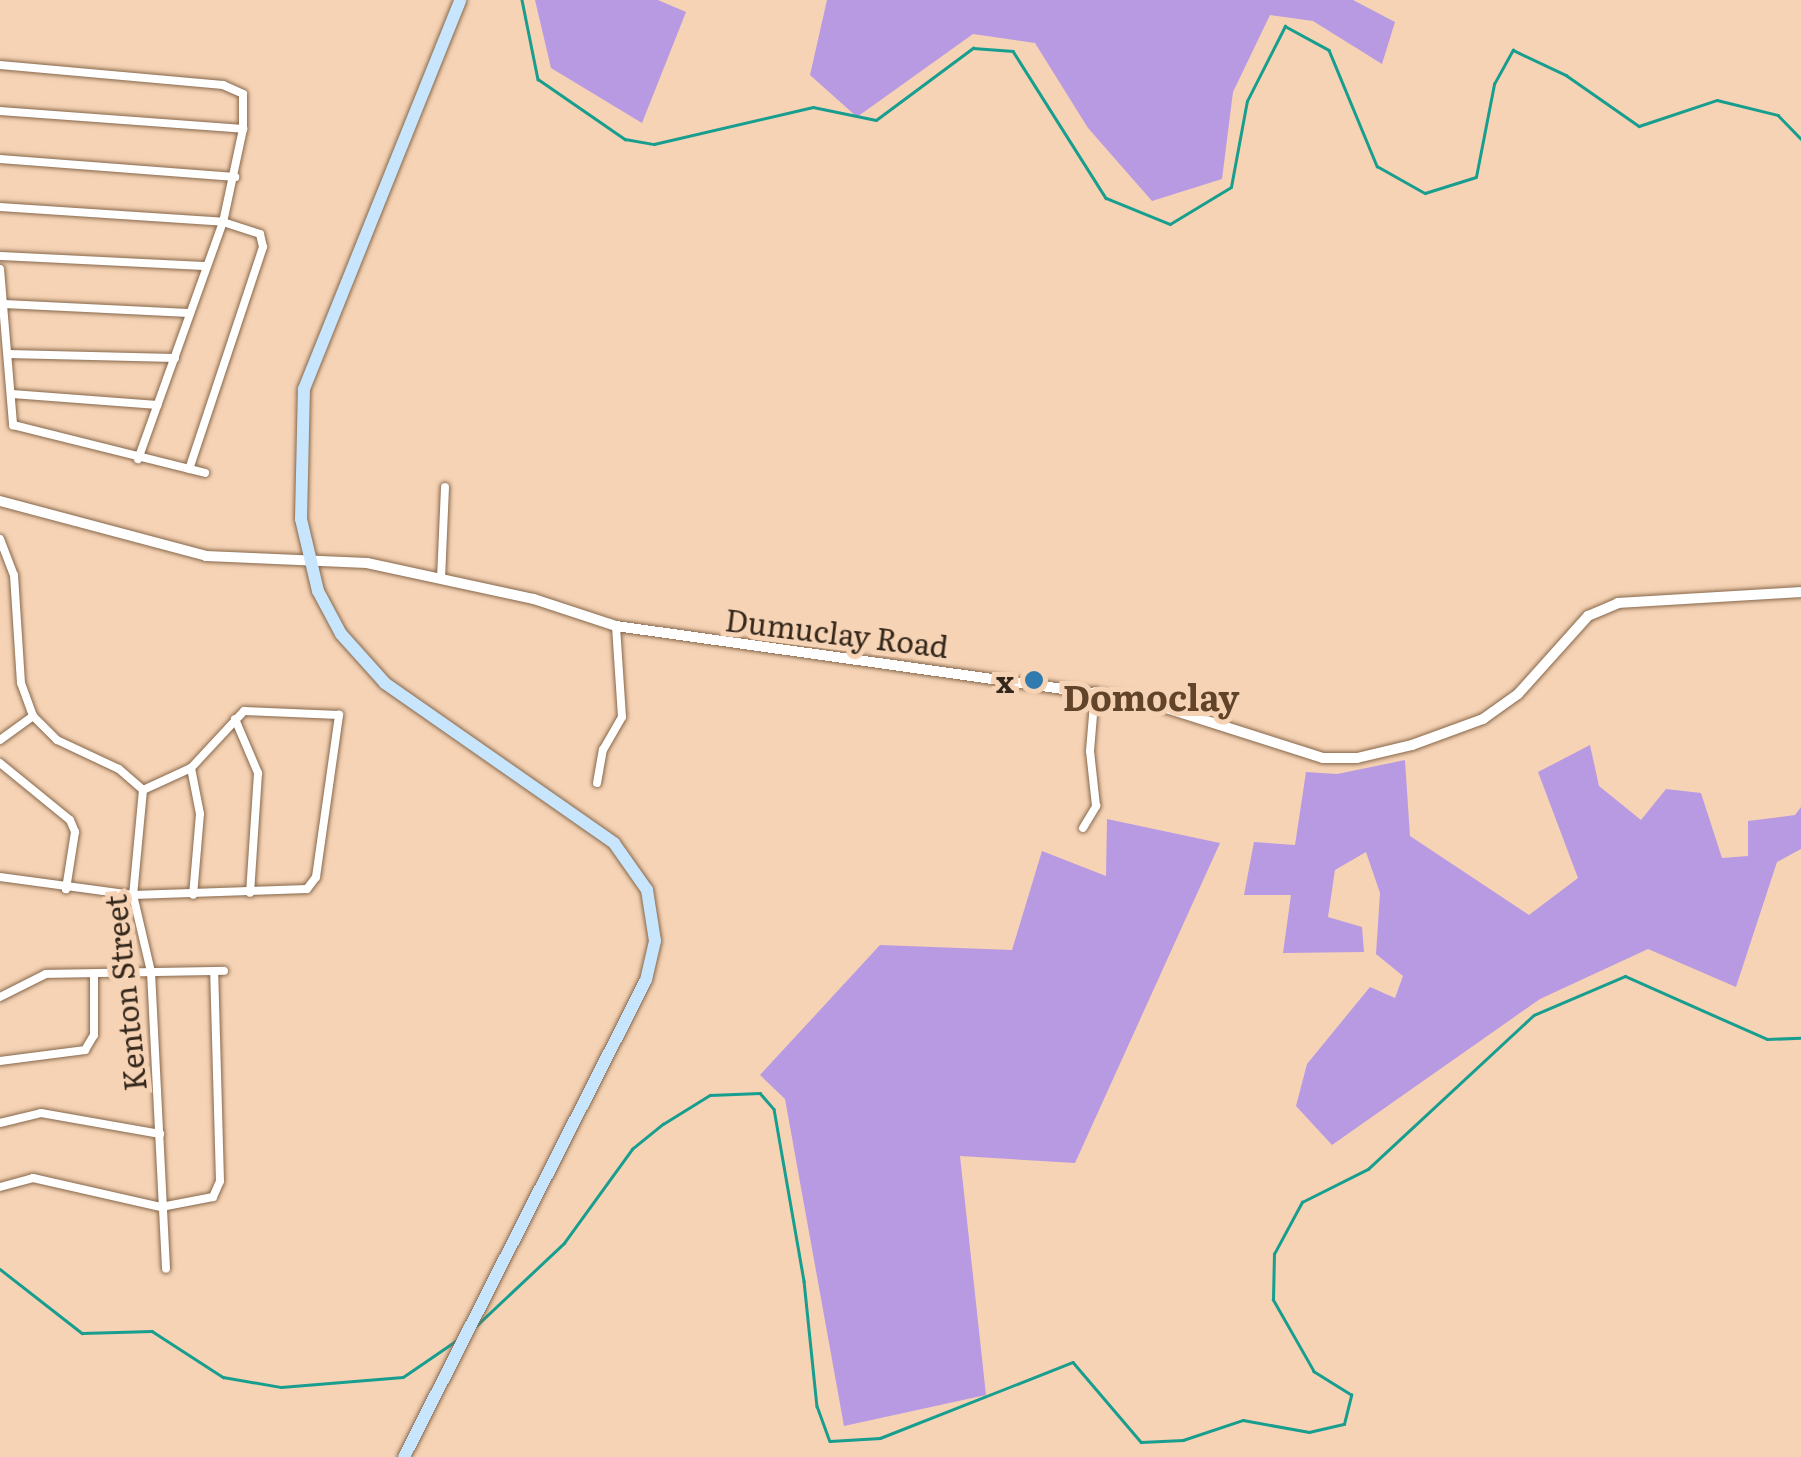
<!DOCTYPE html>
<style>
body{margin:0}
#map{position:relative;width:1801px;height:1457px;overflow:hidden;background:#f6d3b5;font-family:Literata,serif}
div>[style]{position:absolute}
.forest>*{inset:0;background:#b89ae3}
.stream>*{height:2.5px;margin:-1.25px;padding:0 1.25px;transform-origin:1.25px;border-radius:1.25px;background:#189e8f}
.roads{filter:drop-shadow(0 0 2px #86674b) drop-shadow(0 0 2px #86674b)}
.minor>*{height:8px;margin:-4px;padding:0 4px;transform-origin:4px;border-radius:4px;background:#fff}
.tertiary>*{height:10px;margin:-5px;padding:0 5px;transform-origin:5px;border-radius:5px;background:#fff}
.primary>*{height:12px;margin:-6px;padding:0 6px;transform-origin:6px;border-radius:6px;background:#c7e5fd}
.dots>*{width:28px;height:28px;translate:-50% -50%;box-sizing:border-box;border:5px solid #f6d3b5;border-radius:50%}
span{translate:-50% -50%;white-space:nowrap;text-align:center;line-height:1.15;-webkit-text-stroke:10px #f6d3b5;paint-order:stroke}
.street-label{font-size:30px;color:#34271b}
.poi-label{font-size:30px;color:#34271b;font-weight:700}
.right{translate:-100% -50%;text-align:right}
.quarter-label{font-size:35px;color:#61442a;font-weight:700}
</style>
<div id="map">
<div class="forest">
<div style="clip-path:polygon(535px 0,658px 0,686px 12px,642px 123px,551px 68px)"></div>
<div style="clip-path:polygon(827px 0,1353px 0,1395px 22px,1382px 64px,1313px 21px,1270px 15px,1233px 92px,1222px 179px,1152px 201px,1088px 128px,1035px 43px,973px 34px,857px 117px,810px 75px)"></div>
<div style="clip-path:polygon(1590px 745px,1599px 786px,1641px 820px,1666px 789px,1701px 793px,1722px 858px,1748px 856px,1748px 821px,1795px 815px,1801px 807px,1801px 849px,1777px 862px,1736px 987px,1648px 949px,1540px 999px,1332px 1145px,1296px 1106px,1307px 1064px,1370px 987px,1395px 998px,1403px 976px,1376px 954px,1380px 893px,1366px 852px,1335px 870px,1328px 917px,1362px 927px,1364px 952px,1283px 953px,1291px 895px,1244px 895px,1254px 842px,1295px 845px,1306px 772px,1337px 774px,1405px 760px,1410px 836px,1529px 915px,1578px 878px,1538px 772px)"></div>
<div style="clip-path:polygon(1107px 819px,1220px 843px,1075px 1163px,960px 1156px,986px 1395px,844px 1426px,785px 1099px,760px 1075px,880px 945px,1012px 950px,1042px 851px,1106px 876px)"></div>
</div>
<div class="stream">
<div style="left:522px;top:0;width:81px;rotate:78.6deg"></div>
<div style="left:538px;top:79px;width:106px;rotate:34.6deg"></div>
<div style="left:625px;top:139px;width:29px;rotate:10deg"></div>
<div style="left:654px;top:144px;width:163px;rotate:-13.1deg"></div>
<div style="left:813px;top:107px;width:64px;rotate:11.7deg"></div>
<div style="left:876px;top:120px;width:121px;rotate:-36.6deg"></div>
<div style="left:973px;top:48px;width:40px;rotate:4.3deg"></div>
<div style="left:1013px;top:51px;width:174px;rotate:57.7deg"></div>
<div style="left:1106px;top:198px;width:69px;rotate:22.1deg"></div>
<div style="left:1170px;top:224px;width:71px;rotate:-31.2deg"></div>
<div style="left:1231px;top:187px;width:87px;rotate:-79.5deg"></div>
<div style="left:1247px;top:101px;width:84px;rotate:-63.1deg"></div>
<div style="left:1285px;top:26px;width:50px;rotate:28.6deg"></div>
<div style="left:1329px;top:50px;width:126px;rotate:67.5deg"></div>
<div style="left:1377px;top:166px;width:55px;rotate:29.4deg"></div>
<div style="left:1425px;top:193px;width:53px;rotate:-17.4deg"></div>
<div style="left:1476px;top:177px;width:95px;rotate:-79deg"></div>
<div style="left:1494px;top:84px;width:39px;rotate:-61deg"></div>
<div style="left:1513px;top:50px;width:59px;rotate:25.3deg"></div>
<div style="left:1566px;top:75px;width:89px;rotate:34.9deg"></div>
<div style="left:1639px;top:126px;width:82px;rotate:-18.4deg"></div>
<div style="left:1717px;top:100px;width:63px;rotate:13.8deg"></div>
<div style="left:1778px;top:115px;width:33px;rotate:46deg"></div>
<div style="left:0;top:1269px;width:104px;rotate:38deg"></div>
<div style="left:82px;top:1333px;width:70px;rotate:-1.6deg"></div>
<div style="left:152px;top:1331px;width:85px;rotate:32.9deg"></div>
<div style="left:223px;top:1377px;width:59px;rotate:9.8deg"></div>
<div style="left:281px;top:1387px;width:122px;rotate:-4.7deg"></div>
<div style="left:403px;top:1377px;width:65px;rotate:-34.4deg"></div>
<div style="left:476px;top:1326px;width:121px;rotate:-43.3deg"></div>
<div style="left:564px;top:1243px;width:116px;rotate:-54.1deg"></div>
<div style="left:632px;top:1149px;width:40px;rotate:-39deg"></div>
<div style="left:663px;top:1124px;width:55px;rotate:-31.7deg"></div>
<div style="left:710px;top:1095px;width:50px;rotate:-2.3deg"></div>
<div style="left:760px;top:1093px;width:21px;rotate:49deg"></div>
<div style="left:774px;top:1109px;width:175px;rotate:80.1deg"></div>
<div style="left:804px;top:1281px;width:126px;rotate:84.1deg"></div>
<div style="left:817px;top:1406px;width:37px;rotate:70deg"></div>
<div style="left:830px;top:1441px;width:50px;rotate:-3.4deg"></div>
<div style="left:880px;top:1438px;width:207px;rotate:-21.5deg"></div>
<div style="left:1073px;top:1362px;width:105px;rotate:49.6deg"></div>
<div style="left:1141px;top:1442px;width:42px;rotate:-2.7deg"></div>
<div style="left:1183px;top:1440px;width:63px;rotate:-18.4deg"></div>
<div style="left:1243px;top:1420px;width:67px;rotate:10.3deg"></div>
<div style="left:1309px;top:1432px;width:36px;rotate:-13deg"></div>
<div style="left:1344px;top:1424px;width:30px;rotate:-76deg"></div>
<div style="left:1351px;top:1395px;width:44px;rotate:-148.1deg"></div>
<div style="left:1314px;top:1372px;width:83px;rotate:-119.7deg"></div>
<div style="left:1273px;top:1300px;width:46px;rotate:-88.8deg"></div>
<div style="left:1274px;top:1254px;width:59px;rotate:-61.7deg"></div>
<div style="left:1302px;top:1202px;width:74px;rotate:-26.6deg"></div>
<div style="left:1368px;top:1169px;width:226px;rotate:-42.9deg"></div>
<div style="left:1534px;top:1015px;width:99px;rotate:-23.2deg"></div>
<div style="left:1625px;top:976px;width:155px;rotate:23.9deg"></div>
<div style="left:1767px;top:1039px;width:34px;rotate:-2deg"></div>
</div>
<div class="roads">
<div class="minor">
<div style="left:0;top:65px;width:224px;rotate:5.1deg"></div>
<div style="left:223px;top:85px;width:22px;rotate:24deg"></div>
<div style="left:243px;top:94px;width:35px;rotate:90deg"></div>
<div style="left:243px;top:129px;width:95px;rotate:102.1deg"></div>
<div style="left:223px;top:222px;width:252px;rotate:109.7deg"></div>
<div style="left:0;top:111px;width:244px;rotate:4.2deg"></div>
<div style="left:0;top:159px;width:236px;rotate:4.4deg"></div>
<div style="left:0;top:207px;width:224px;rotate:3.8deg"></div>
<div style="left:223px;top:222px;width:39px;rotate:18deg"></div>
<div style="left:260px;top:234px;width:13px;rotate:77deg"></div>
<div style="left:263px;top:247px;width:234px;rotate:108.4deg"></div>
<div style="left:0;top:256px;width:205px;rotate:2.8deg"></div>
<div style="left:0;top:269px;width:157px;rotate:85.2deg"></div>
<div style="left:13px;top:425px;width:198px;rotate:14deg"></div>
<div style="left:4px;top:304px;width:185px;rotate:2.8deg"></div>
<div style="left:8px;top:354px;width:167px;rotate:1.4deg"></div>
<div style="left:12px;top:394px;width:146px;rotate:4.3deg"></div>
<div style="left:0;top:539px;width:39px;rotate:69deg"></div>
<div style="left:14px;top:575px;width:108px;rotate:86.3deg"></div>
<div style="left:21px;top:683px;width:35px;rotate:70deg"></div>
<div style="left:33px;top:716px;width:34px;rotate:45deg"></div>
<div style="left:57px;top:740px;width:68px;rotate:25.1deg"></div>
<div style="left:119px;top:769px;width:32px;rotate:41deg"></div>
<div style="left:441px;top:579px;width:92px;rotate:-87.5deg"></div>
<div style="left:235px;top:719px;width:59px;rotate:66.9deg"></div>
<div style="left:258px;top:773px;width:120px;rotate:93.8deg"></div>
<div style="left:0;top:740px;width:41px;rotate:-36deg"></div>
<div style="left:0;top:763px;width:90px;rotate:39.2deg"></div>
<div style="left:70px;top:820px;width:13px;rotate:67deg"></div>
<div style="left:75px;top:832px;width:58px;rotate:99deg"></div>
<div style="left:191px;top:768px;width:47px;rotate:78.9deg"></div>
<div style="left:200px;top:814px;width:81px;rotate:94.9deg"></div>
<div style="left:597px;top:783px;width:34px;rotate:-80deg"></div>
<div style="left:603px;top:750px;width:38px;rotate:-60deg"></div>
<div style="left:622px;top:717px;width:91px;rotate:-93.8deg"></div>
<div style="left:143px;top:790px;width:105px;rotate:95.4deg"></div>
<div style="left:133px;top:895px;width:79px;rotate:76.8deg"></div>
<div style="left:151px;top:972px;width:297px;rotate:87.1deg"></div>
<div style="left:1083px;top:828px;width:26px;rotate:-59deg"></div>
<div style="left:1096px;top:806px;width:55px;rotate:-96.2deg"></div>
<div style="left:1090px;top:751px;width:60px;rotate:-85.2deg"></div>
<div style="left:0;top:877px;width:134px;rotate:7.7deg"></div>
<div style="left:133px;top:895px;width:174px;rotate:-2deg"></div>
<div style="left:307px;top:889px;width:15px;rotate:-53deg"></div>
<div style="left:316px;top:877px;width:164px;rotate:-81.9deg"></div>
<div style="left:339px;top:715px;width:95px;rotate:-177.6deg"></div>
<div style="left:244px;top:711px;width:78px;rotate:132.9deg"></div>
<div style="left:191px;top:768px;width:53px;rotate:155.4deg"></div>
<div style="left:0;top:997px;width:51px;rotate:-26.6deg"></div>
<div style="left:46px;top:974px;width:178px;rotate:-1deg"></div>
<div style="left:0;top:1061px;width:86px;rotate:-7.4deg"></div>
<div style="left:85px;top:1050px;width:17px;rotate:-59deg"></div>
<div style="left:94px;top:1035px;width:59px;rotate:-90deg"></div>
<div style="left:0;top:1123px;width:42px;rotate:-13.7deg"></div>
<div style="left:41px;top:1113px;width:121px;rotate:10deg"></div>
<div style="left:0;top:1187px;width:34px;rotate:-15deg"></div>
<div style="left:33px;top:1178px;width:131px;rotate:12.8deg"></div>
<div style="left:161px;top:1207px;width:53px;rotate:-10.9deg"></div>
<div style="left:213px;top:1197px;width:17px;rotate:-66deg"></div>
<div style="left:220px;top:1181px;width:210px;rotate:-91.6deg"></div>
</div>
<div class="tertiary">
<div style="left:0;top:501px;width:213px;rotate:14.9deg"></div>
<div style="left:206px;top:556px;width:161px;rotate:2.5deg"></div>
<div style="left:367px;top:563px;width:171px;rotate:12.2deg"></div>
<div style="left:534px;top:599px;width:86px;rotate:18.2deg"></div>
<div style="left:616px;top:626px;width:530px;rotate:8.02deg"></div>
<div style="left:1141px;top:700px;width:191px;rotate:17.7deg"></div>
<div style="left:1323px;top:758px;width:34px"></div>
<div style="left:1357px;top:758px;width:57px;rotate:-13.3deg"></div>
<div style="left:1412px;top:745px;width:76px;rotate:-20.1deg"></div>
<div style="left:1483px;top:719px;width:43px;rotate:-35.5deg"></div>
<div style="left:1518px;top:694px;width:105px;rotate:-48.1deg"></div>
<div style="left:1588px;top:616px;width:33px;rotate:-23deg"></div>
<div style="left:1618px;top:603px;width:183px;rotate:-3.4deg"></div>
</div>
<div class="primary">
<div style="left:404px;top:1457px;width:535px;rotate:-63.1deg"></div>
<div style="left:646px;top:980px;width:40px;rotate:-77deg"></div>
<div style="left:655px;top:941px;width:52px;rotate:-98.9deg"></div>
<div style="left:647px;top:890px;width:57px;rotate:-125.1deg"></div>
<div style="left:614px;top:843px;width:279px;rotate:-145.1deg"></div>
<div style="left:385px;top:683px;width:66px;rotate:-131.9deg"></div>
<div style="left:341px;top:634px;width:49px;rotate:-118.1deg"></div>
<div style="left:318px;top:591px;width:74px;rotate:-103.3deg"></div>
<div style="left:301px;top:519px;width:130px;rotate:-88.7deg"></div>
<div style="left:304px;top:389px;width:419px;rotate:-68.1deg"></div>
</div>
</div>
<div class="dots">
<div style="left:1034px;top:680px;background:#317aae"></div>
</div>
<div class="street-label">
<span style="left:837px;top:632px;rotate:7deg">Dumuclay Road</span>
<span style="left:124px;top:993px;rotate:-96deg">Kenton Street</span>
</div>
<div class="poi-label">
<span class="right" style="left:1014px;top:680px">x</span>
</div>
<div class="quarter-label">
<span style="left:1151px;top:696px">Domoclay</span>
</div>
</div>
